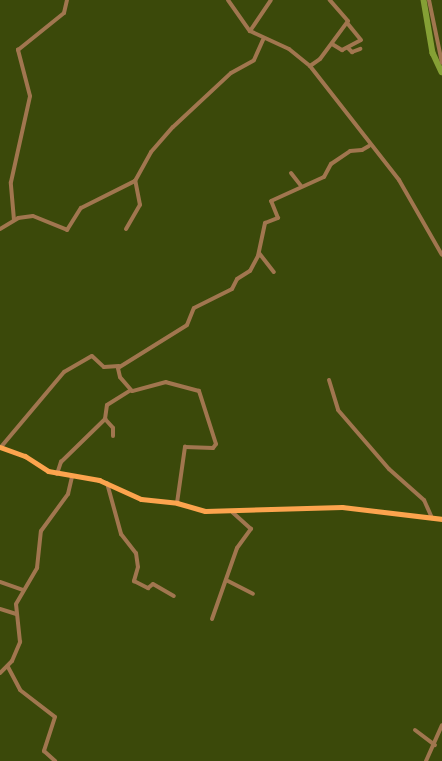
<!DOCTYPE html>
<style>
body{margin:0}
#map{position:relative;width:442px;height:761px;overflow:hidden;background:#3b490a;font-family:"Golos Text",sans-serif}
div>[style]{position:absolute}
.river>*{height:5.5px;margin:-2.75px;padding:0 2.75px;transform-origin:2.75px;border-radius:2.75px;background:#85a035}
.minor>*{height:4px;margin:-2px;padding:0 2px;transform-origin:2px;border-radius:2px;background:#a1764f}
.major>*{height:5px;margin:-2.5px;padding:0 2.5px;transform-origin:2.5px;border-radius:2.5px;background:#fca44e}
span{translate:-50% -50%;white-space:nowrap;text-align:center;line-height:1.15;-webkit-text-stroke:4px #252d0c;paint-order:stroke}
</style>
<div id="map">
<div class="river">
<div style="left:424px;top:0;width:54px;rotate:80.4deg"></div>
<div style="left:433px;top:53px;width:21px;rotate:65deg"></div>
</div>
<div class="minor">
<div style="left:228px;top:0;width:38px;rotate:55deg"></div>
<div style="left:250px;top:31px;width:43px;rotate:24.8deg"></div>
<div style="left:289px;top:49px;width:27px;rotate:39deg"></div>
<div style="left:310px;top:66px;width:145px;rotate:52deg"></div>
<div style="left:399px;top:180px;width:86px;rotate:60.2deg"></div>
<div style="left:429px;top:0;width:64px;rotate:78.3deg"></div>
<div style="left:250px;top:31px;width:37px;rotate:-56deg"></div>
<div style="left:332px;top:44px;width:12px;rotate:31deg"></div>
<div style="left:342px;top:50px;width:21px;rotate:-28deg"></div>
<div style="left:361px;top:40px;width:22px;rotate:-129deg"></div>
<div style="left:348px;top:48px;width:6px;rotate:45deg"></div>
<div style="left:352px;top:52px;width:9px;rotate:-21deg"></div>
<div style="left:310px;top:66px;width:12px;rotate:-35deg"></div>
<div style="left:320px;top:59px;width:47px;rotate:-53.6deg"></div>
<div style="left:348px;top:21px;width:28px;rotate:-131deg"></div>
<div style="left:291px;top:173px;width:16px;rotate:52deg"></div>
<div style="left:14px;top:220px;width:38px;rotate:-95deg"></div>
<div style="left:11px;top:182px;width:88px;rotate:-77.5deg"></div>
<div style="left:30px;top:96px;width:48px;rotate:-104.6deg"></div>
<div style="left:18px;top:50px;width:59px;rotate:-38.8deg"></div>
<div style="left:64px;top:13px;width:13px;rotate:-77deg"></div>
<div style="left:0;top:229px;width:21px;rotate:-31deg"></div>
<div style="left:18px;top:218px;width:15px;rotate:-8deg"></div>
<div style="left:33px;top:216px;width:37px;rotate:22deg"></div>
<div style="left:67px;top:230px;width:26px;rotate:-58deg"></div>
<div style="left:81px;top:208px;width:60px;rotate:-26.6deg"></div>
<div style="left:135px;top:181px;width:33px;rotate:-61deg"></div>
<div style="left:151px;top:152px;width:33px;rotate:-49deg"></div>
<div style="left:173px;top:127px;width:79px;rotate:-43deg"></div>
<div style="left:231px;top:73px;width:26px;rotate:-29deg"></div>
<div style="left:254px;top:60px;width:24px;rotate:-66deg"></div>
<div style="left:126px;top:229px;width:28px;rotate:-60deg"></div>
<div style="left:140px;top:205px;width:25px;rotate:-101deg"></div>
<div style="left:259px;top:253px;width:24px;rotate:52deg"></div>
<div style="left:329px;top:380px;width:31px;rotate:73deg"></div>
<div style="left:338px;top:410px;width:78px;rotate:49.2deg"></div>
<div style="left:389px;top:469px;width:47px;rotate:41.5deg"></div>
<div style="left:424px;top:500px;width:20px;rotate:66deg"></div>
<div style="left:105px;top:419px;width:12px;rotate:48deg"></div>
<div style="left:113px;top:428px;width:8px;rotate:90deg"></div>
<div style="left:1px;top:447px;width:98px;rotate:-50deg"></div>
<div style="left:64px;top:372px;width:32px;rotate:-30deg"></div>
<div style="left:92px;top:356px;width:16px;rotate:43deg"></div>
<div style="left:104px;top:367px;width:15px;rotate:-4deg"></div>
<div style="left:57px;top:474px;width:13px;rotate:-72deg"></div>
<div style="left:61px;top:462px;width:62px;rotate:-44.3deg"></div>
<div style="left:105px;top:419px;width:14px;rotate:-82deg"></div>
<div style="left:107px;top:405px;width:28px;rotate:-32deg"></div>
<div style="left:107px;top:483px;width:53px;rotate:74.6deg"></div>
<div style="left:121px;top:534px;width:24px;rotate:52deg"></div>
<div style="left:136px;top:553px;width:14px;rotate:82deg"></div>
<div style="left:138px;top:567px;width:15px;rotate:106deg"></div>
<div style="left:134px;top:581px;width:16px;rotate:27deg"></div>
<div style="left:148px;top:588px;width:6px;rotate:-39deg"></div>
<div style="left:153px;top:584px;width:24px;rotate:30deg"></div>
<div style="left:177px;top:503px;width:57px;rotate:-81.9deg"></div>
<div style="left:185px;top:447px;width:28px;rotate:2deg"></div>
<div style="left:213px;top:448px;width:5px;rotate:-53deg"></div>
<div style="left:216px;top:444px;width:56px;rotate:-107.8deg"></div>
<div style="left:199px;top:391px;width:34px;rotate:-165deg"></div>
<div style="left:166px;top:382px;width:35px;rotate:165deg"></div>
<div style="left:132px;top:391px;width:18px;rotate:-131deg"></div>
<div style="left:120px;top:377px;width:9px;rotate:-103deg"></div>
<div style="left:118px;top:368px;width:81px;rotate:-31.9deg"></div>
<div style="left:187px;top:325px;width:18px;rotate:-68deg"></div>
<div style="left:194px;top:308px;width:42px;rotate:-26.6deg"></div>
<div style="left:232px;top:289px;width:11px;rotate:-63deg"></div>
<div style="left:237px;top:279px;width:15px;rotate:-32deg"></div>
<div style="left:250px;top:271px;width:17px;rotate:-62deg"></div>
<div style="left:258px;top:256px;width:34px;rotate:-78deg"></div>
<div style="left:265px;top:223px;width:14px;rotate:-21deg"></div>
<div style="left:278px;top:218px;width:18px;rotate:-112deg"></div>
<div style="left:271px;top:201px;width:58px;rotate:-24.4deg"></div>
<div style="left:324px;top:177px;width:15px;rotate:-62deg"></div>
<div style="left:331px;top:164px;width:23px;rotate:-34deg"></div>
<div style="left:350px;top:151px;width:12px;rotate:-5deg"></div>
<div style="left:362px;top:150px;width:8px;rotate:-30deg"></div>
<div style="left:228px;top:581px;width:28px;rotate:27deg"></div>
<div style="left:0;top:582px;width:24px;rotate:19deg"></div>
<div style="left:0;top:609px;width:17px;rotate:17deg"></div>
<div style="left:212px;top:619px;width:75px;rotate:-70.6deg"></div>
<div style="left:237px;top:548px;width:24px;rotate:-54deg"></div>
<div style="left:251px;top:529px;width:25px;rotate:-138deg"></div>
<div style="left:8px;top:667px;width:26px;rotate:62deg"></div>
<div style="left:20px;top:690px;width:44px;rotate:37.6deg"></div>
<div style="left:55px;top:717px;width:36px;rotate:108deg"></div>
<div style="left:44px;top:751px;width:15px;rotate:42deg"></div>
<div style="left:0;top:673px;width:17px;rotate:-45deg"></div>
<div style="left:12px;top:661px;width:21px;rotate:-67deg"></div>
<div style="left:20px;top:642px;width:38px;rotate:-96deg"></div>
<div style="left:16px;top:604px;width:42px;rotate:-59.7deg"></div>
<div style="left:37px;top:568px;width:37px;rotate:-84deg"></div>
<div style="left:41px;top:531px;width:46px;rotate:-53.9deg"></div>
<div style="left:68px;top:494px;width:18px;rotate:-77deg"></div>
<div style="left:415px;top:730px;width:25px;rotate:37deg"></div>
<div style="left:426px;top:761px;width:39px;rotate:-66deg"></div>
</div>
<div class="major">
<div style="left:0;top:447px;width:27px;rotate:20deg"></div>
<div style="left:25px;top:456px;width:27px;rotate:33deg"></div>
<div style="left:48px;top:471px;width:52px;rotate:10deg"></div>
<div style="left:99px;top:480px;width:46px;rotate:24.3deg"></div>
<div style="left:141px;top:499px;width:36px;rotate:6deg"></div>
<div style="left:177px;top:503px;width:29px;rotate:16deg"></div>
<div style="left:205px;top:511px;width:137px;rotate:-1.7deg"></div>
<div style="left:342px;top:507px;width:101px;rotate:6.8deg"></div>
</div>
</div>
